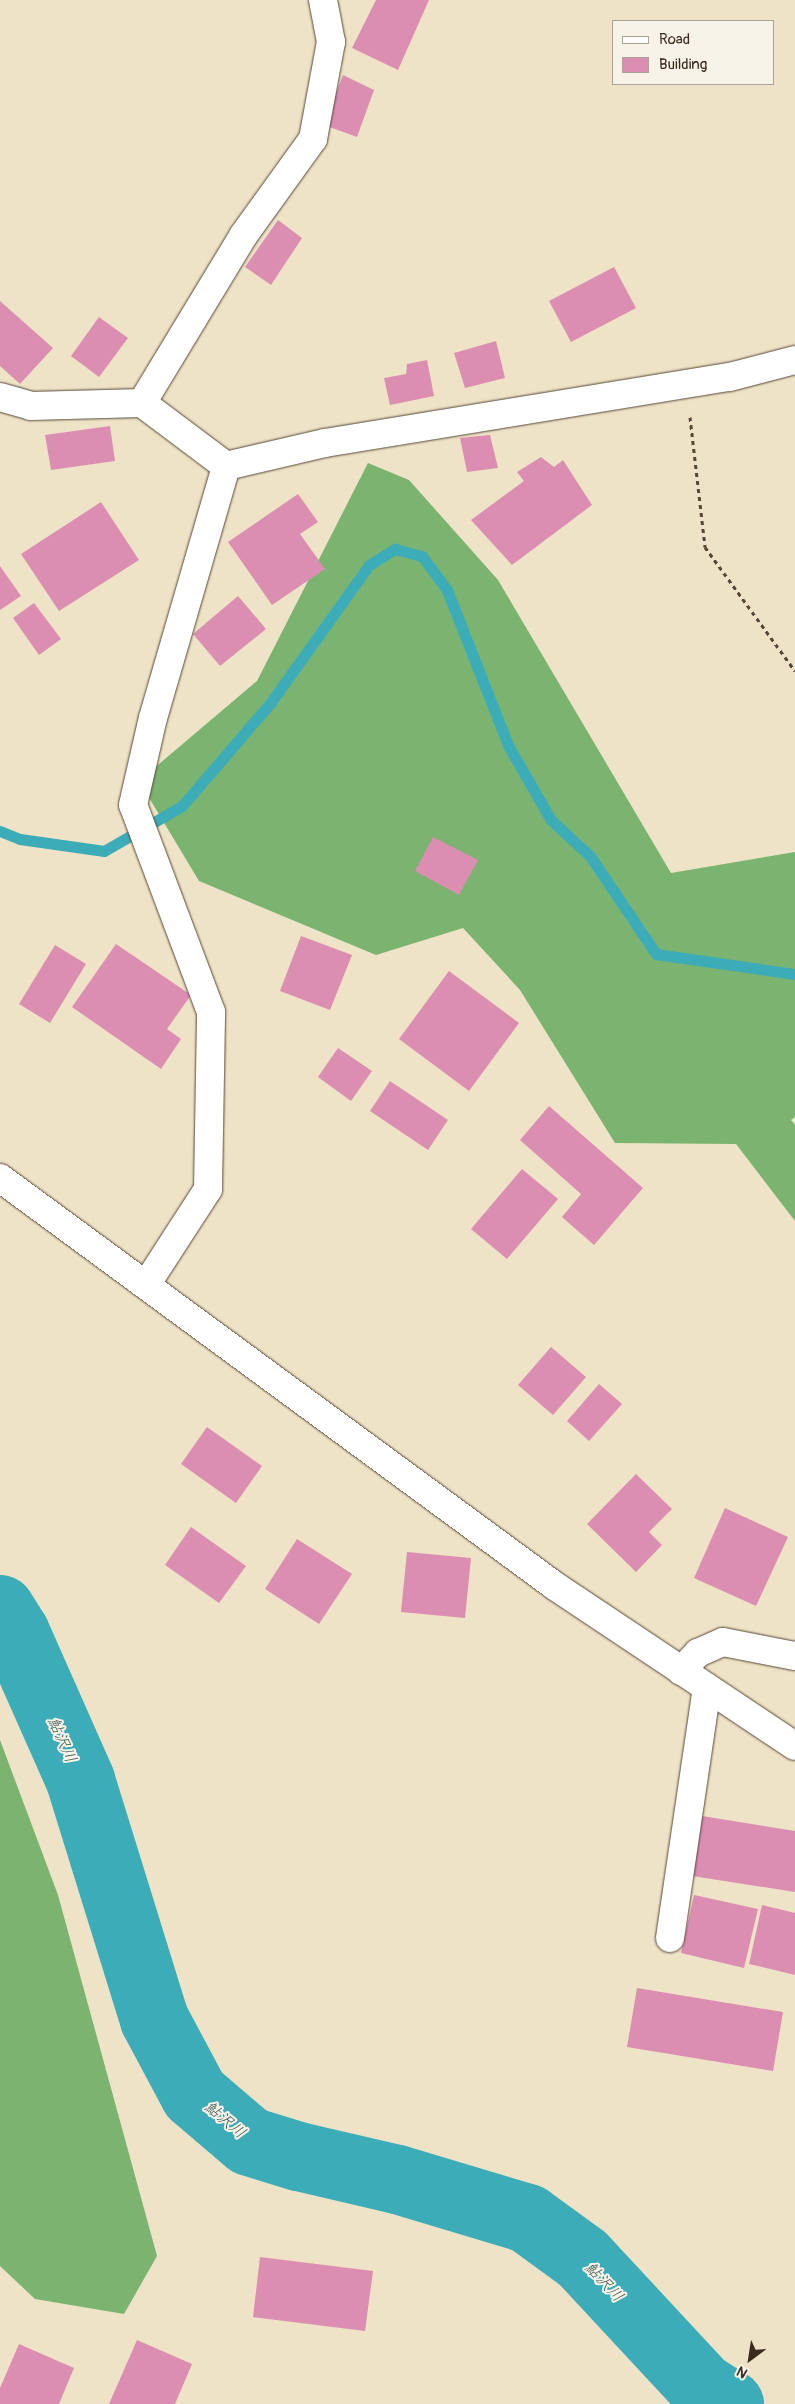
<!DOCTYPE html>
<meta charset="utf-8">
<style>
body{margin:0}
#map{position:relative;width:795px;height:2404px;overflow:hidden;background:#eee3c6;font-family:Pangolin,"Klee One",sans-serif}
div>[style]{position:absolute}
.forest>*{inset:0;background:#7bb370}
.stream>*{height:11px;margin:-5.5px;padding:0 5.5px;transform-origin:5.5px;border-radius:5.5px;background:#3cacb9}
.river>*{height:69px;margin:-34.5px;padding:0 34.5px;transform-origin:34.5px;border-radius:34.5px;background:#3cacb9}
.building>*{inset:0;background:#dc8eb2}
.path>*{height:3px;margin-top:-1.5px;transform-origin:0;background:repeating-linear-gradient(90deg,#564637 0 4px,transparent 0 8px)}
.roads{filter:drop-shadow(0 0 1px #564637) drop-shadow(0 0 1px #564637)}
.minor>*{height:28px;margin:-14px;padding:0 14px;transform-origin:14px;border-radius:14px;background:#fff}
.tertiary>*{height:28px;margin:-14px;padding:0 14px;transform-origin:14px;border-radius:14px;background:#fff}
span{translate:-50% -50%;white-space:nowrap;text-align:center;line-height:1.15;-webkit-text-stroke:4px #f7f3e8;paint-order:stroke}
.water-label{font-size:16px;color:#3b5854;font-style:italic}
.legend{position:absolute;left:612px;top:20px;width:162px;height:65px;box-sizing:border-box;background:#f7f3e8;border:1px solid #aca397;margin:0;padding:6px 9px;list-style:none;font-size:15px;color:#3b2a1e}
.legend li{display:flex;align-items:center;gap:10px;height:25px}
.legend b{width:25px;border:1px solid #aca397}
.north{position:absolute;left:725px;top:2334px;width:50px;height:50px;-webkit-text-stroke:4px #f7f3e8;paint-order:stroke;rotate:211deg;font-size:14px;font-weight:700;line-height:20px;text-align:center;color:#3b2a1e}
.north::after{content:'';display:block;margin:auto;width:18px;height:22px;background:#3b2a1e;clip-path:polygon(50% 0,100% 100%,50% 72%,0 100%)}
</style>
<div id="map">
<div class="forest">
<div style="clip-path:polygon(368px 463px,409px 480px,498px 580px,671px 873px,795px 852px,795px 1117px,791px 1120px,795px 1125px,795px 1221px,736px 1144px,615px 1143px,520px 990px,463px 928px,376px 955px,199px 881px,139px 781px,257px 681px)"></div>
<div style="clip-path:polygon(0 1740px,58px 1895px,157px 2256px,124px 2314px,35px 2299px,0 2266px)"></div>
</div>
<div class="stream">
<div style="left:0;top:831px;width:22px;rotate:22deg"></div>
<div style="left:20px;top:839px;width:85px;rotate:8.1deg"></div>
<div style="left:104px;top:851px;width:90px;rotate:-30deg"></div>
<div style="left:182px;top:806px;width:137px;rotate:-49.4deg"></div>
<div style="left:271px;top:702px;width:168px;rotate:-54.4deg"></div>
<div style="left:369px;top:565px;width:31px;rotate:-32deg"></div>
<div style="left:395px;top:549px;width:28px;rotate:15deg"></div>
<div style="left:422px;top:556px;width:42px;rotate:53.7deg"></div>
<div style="left:447px;top:590px;width:169px;rotate:68.5deg"></div>
<div style="left:509px;top:747px;width:84px;rotate:60.1deg"></div>
<div style="left:551px;top:820px;width:53px;rotate:42.7deg"></div>
<div style="left:590px;top:856px;width:118px;rotate:56deg"></div>
<div style="left:656px;top:954px;width:140px;rotate:8.2deg"></div>
</div>
<div class="river">
<div style="left:0;top:1609px;width:28px;rotate:58deg"></div>
<div style="left:15px;top:1633px;width:161px;rotate:66.1deg"></div>
<div style="left:80px;top:1780px;width:250px;rotate:72.8deg"></div>
<div style="left:154px;top:2019px;width:85px;rotate:61.9deg"></div>
<div style="left:194px;top:2094px;width:72px;rotate:40.5deg"></div>
<div style="left:249px;top:2141px;width:51px;rotate:17deg"></div>
<div style="left:298px;top:2156px;width:102px;rotate:13.1deg"></div>
<div style="left:397px;top:2179px;width:136px;rotate:16.7deg"></div>
<div style="left:527px;top:2218px;width:68px;rotate:36deg"></div>
<div style="left:582px;top:2258px;width:176px;rotate:47.1deg"></div>
<div style="left:702px;top:2387px;width:32px;rotate:32deg"></div>
</div>
<div class="building">
<div style="clip-path:polygon(376px 0,429px 0,398px 70px,352px 48px)"></div>
<div style="clip-path:polygon(343px 75px,374px 90px,357px 137px,324px 125px)"></div>
<div style="clip-path:polygon(278px 220px,302px 238px,271px 285px,245px 267px)"></div>
<div style="clip-path:polygon(614px 267px,636px 308px,571px 342px,549px 301px)"></div>
<div style="clip-path:polygon(0 301px,53px 348px,20px 384px,0 366px)"></div>
<div style="clip-path:polygon(99px 317px,128px 338px,99px 377px,71px 356px)"></div>
<div style="clip-path:polygon(496px 341px,505px 378px,465px 388px,454px 353px)"></div>
<div style="clip-path:polygon(427px 360px,434px 396px,390px 405px,384px 378px,406px 374px,407px 364px)"></div>
<div style="clip-path:polygon(110px 426px,115px 461px,51px 470px,45px 435px)"></div>
<div style="clip-path:polygon(490px 435px,498px 468px,467px 472px,460px 438px)"></div>
<div style="clip-path:polygon(541px 457px,554px 467px,563px 460px,592px 505px,512px 565px,471px 520px,524px 481px,517px 472px)"></div>
<div style="clip-path:polygon(298px 494px,318px 522px,300px 534px,325px 569px,272px 605px,228px 542px)"></div>
<div style="clip-path:polygon(101px 502px,139px 560px,59px 611px,21px 554px)"></div>
<div style="clip-path:polygon(0 566px,21px 596px,0 610px)"></div>
<div style="clip-path:polygon(238px 596px,266px 629px,220px 666px,193px 634px)"></div>
<div style="clip-path:polygon(34px 603px,61px 639px,39px 655px,13px 618px)"></div>
<div style="clip-path:polygon(433px 837px,478px 860px,459px 895px,415px 871px)"></div>
<div style="clip-path:polygon(301px 936px,352px 955px,330px 1010px,280px 991px)"></div>
<div style="clip-path:polygon(116px 944px,191px 995px,167px 1029px,181px 1039px,161px 1069px,72px 1007px)"></div>
<div style="clip-path:polygon(55px 945px,86px 964px,50px 1023px,19px 1004px)"></div>
<div style="clip-path:polygon(449px 971px,519px 1023px,469px 1091px,399px 1039px)"></div>
<div style="clip-path:polygon(338px 1048px,372px 1071px,351px 1101px,318px 1077px)"></div>
<div style="clip-path:polygon(390px 1081px,448px 1120px,428px 1150px,370px 1111px)"></div>
<div style="clip-path:polygon(549px 1106px,643px 1188px,594px 1245px,562px 1217px,581px 1194px,520px 1140px)"></div>
<div style="clip-path:polygon(522px 1169px,558px 1199px,507px 1259px,471px 1229px)"></div>
<div style="clip-path:polygon(551px 1347px,586px 1377px,553px 1415px,518px 1385px)"></div>
<div style="clip-path:polygon(599px 1384px,622px 1404px,589px 1441px,567px 1421px)"></div>
<div style="clip-path:polygon(207px 1427px,262px 1466px,236px 1503px,181px 1464px)"></div>
<div style="clip-path:polygon(636px 1474px,672px 1509px,649px 1532px,662px 1545px,636px 1572px,587px 1524px)"></div>
<div style="clip-path:polygon(725px 1508px,788px 1537px,756px 1606px,694px 1578px)"></div>
<div style="clip-path:polygon(191px 1527px,246px 1566px,219px 1603px,165px 1565px)"></div>
<div style="clip-path:polygon(297px 1539px,352px 1574px,319px 1624px,265px 1589px)"></div>
<div style="clip-path:polygon(407px 1552px,471px 1558px,465px 1618px,401px 1612px)"></div>
<div style="clip-path:polygon(696px 1815px,795px 1831px,795px 1892px,686px 1875px)"></div>
<div style="clip-path:polygon(694px 1895px,758px 1909px,744px 1968px,681px 1953px)"></div>
<div style="clip-path:polygon(762px 1905px,795px 1913px,795px 1975px,749px 1964px)"></div>
<div style="clip-path:polygon(637px 1988px,783px 2012px,773px 2071px,627px 2047px)"></div>
<div style="clip-path:polygon(260px 2257px,373px 2271px,365px 2331px,253px 2317px)"></div>
<div style="clip-path:polygon(137px 2340px,192px 2364px,175px 2404px,109px 2404px)"></div>
<div style="clip-path:polygon(19px 2344px,74px 2368px,59px 2404px,0 2404px,0 2388px)"></div>
</div>
<div class="path">
<div style="left:690px;top:417px;width:131px;rotate:83.4deg"></div>
<div style="left:705px;top:547px;width:153px;rotate:54deg"></div>
</div>
<div class="roads">
<div class="minor">
<div style="left:0;top:397px;width:32px;rotate:16deg"></div>
<div style="left:31px;top:406px;width:111px;rotate:-1.5deg"></div>
<div style="left:142px;top:403px;width:105px;rotate:36.9deg"></div>
<div style="left:226px;top:466px;width:102px;rotate:-13.1deg"></div>
<div style="left:325px;top:443px;width:410px;rotate:-9.3deg"></div>
<div style="left:730px;top:377px;width:67px;rotate:-14.7deg"></div>
<div style="left:142px;top:403px;width:195px;rotate:-58.8deg"></div>
<div style="left:243px;top:236px;width:120px;rotate:-54.2deg"></div>
<div style="left:313px;top:139px;width:99px;rotate:-79.5deg"></div>
<div style="left:331px;top:42px;width:43px;rotate:-100.8deg"></div>
<div style="left:146px;top:1285px;width:114px;rotate:-57.1deg"></div>
<div style="left:208px;top:1189px;width:177px;rotate:-89deg"></div>
<div style="left:211px;top:1012px;width:221px;rotate:-110.6deg"></div>
<div style="left:133px;top:805px;width:89px;rotate:-77.1deg"></div>
<div style="left:153px;top:718px;width:262px;rotate:-73.8deg"></div>
<div style="left:681px;top:1671px;width:25px;rotate:-47deg"></div>
<div style="left:698px;top:1653px;width:27px;rotate:-24deg"></div>
<div style="left:723px;top:1642px;width:73px;rotate:11deg"></div>
<div style="left:670px;top:1938px;width:253px;rotate:-81.6deg"></div>
</div>
<div class="tertiary">
<div style="left:0;top:1178px;width:689px;rotate:36.32deg"></div>
<div style="left:555px;top:1586px;width:288px;rotate:33.7deg"></div>
</div>
</div>
<div class="water-label">
<span style="left:62px;top:1740px;rotate:66deg">鮎沢川</span>
<span style="left:225px;top:2120px;rotate:40deg">鮎沢川</span>
<span style="left:604px;top:2282px;rotate:47deg">鮎沢川</span>
</div>
<ul class="legend">
<li><b style="height:6px;background:#fff"></b>Road</li>
<li><b style="height:14px;background:#dc8eb2"></b>Building</li>
</ul>
<div class="north">N</div>
</div>
